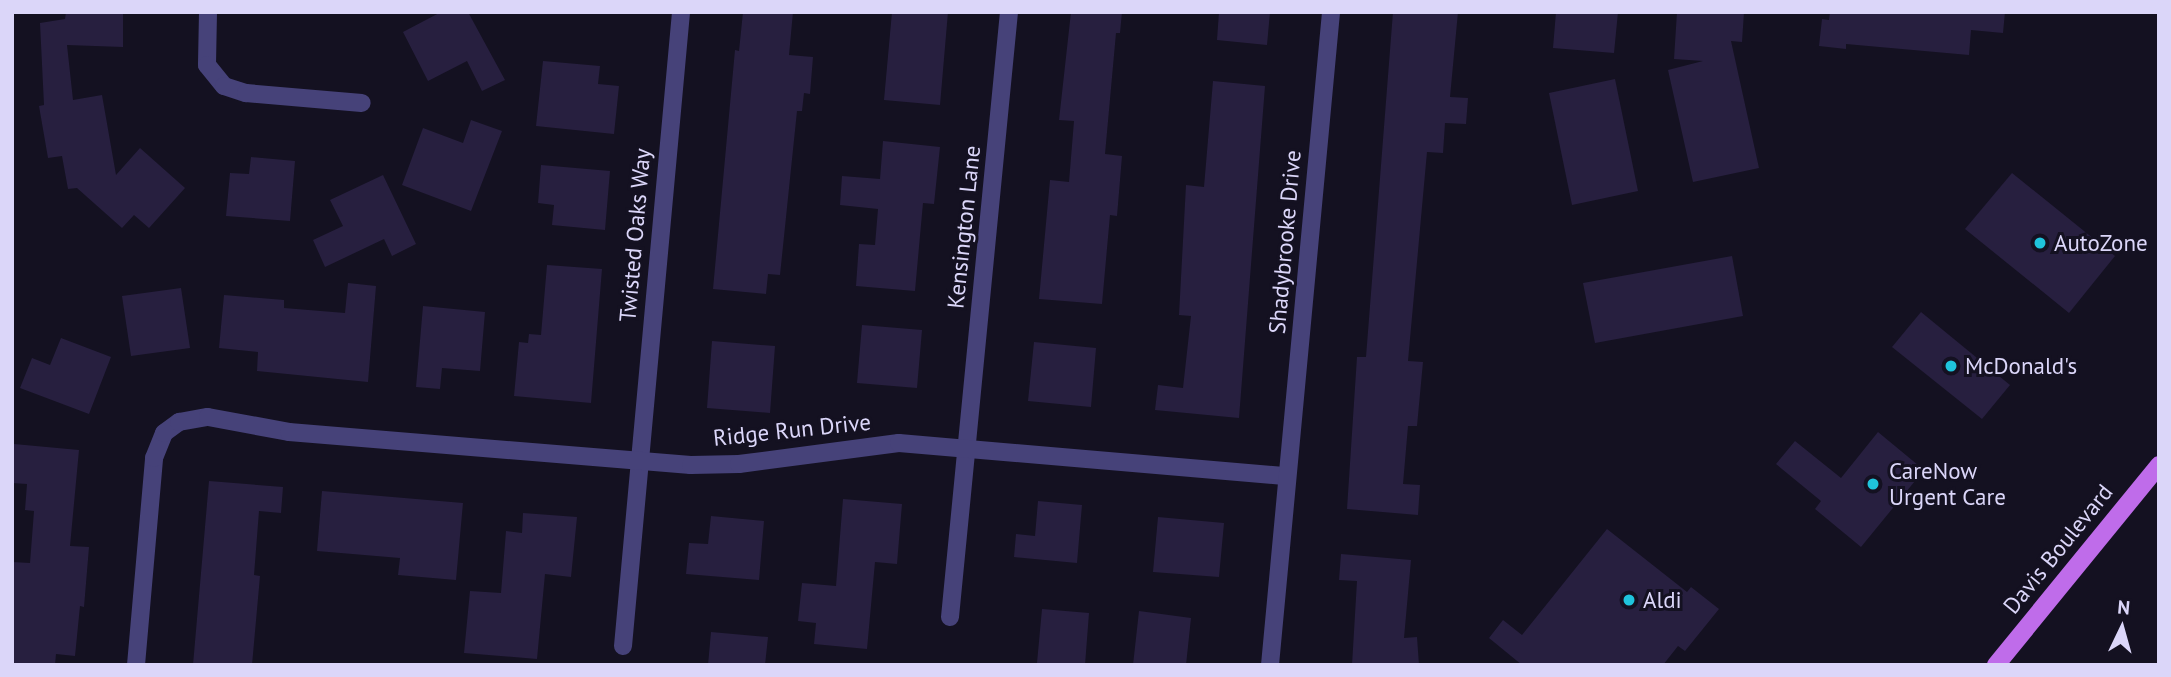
<!DOCTYPE html>
<style>
body{margin:0}
#map{position:relative;width:2171px;height:677px;overflow:hidden;background:#141121;font-family:"PT Sans",sans-serif}
div>[style]{position:absolute}
.building>*{inset:0;background:#271f3f}
.minor>*{height:18px;margin:-9px;padding:0 9px;transform-origin:9px;border-radius:9px;background:#464279}
.major>*{height:18px;margin:-9px;padding:0 9px;transform-origin:9px;border-radius:9px;background:#bf6cea}
.dots>*{width:19px;height:19px;translate:-50% -50%;box-sizing:border-box;border:4px solid #141121;border-radius:50%}
span{translate:-50% -50%;white-space:nowrap;text-align:center;line-height:1.15;-webkit-text-stroke:6px #141121;paint-order:stroke}
.street-label{font-size:23px;color:#dbd6f9}
.poi-label{font-size:23px;color:#dbd6f9}
.left{translate:0 -50%;text-align:left}
.frame{position:absolute;inset:0;border:14px solid #dbd6f9;pointer-events:none}
.north{position:absolute;left:2087px;top:593px;width:70px;height:70px;-webkit-text-stroke:5px #141121;paint-order:stroke;rotate:5deg;font-size:19px;font-weight:700;line-height:28px;text-align:center;color:#dbd6f9}
.north::after{content:'';display:block;margin:auto;width:24px;height:32px;background:#dbd6f9;clip-path:polygon(50% 0,100% 100%,50% 72%,0 100%)}
</style>
<div id="map">
<div class="building">
<div style="clip-path:polygon(66px 12px,123px 12px,123px 47px,67px 45px,73px 100px,102px 95px,116px 175px,140px 148px,185px 188px,149px 228px,134px 215px,122px 228px,77px 188px,68px 189px,62px 156px,48px 158px,39px 106px,44px 105px,40px 23px,65px 19px)"></div>
<div style="clip-path:polygon(441px 12px,468px 12px,505px 80px,482px 91px,467px 61px,428px 81px,403px 32px)"></div>
<div style="clip-path:polygon(743px 12px,793px 12px,789px 55px,813px 57px,810px 94px,804px 93px,802px 111px,797px 111px,780px 275px,768px 274px,766px 294px,713px 289px,735px 50px,739px 51px)"></div>
<div style="clip-path:polygon(892px 12px,948px 12px,940px 105px,884px 100px)"></div>
<div style="clip-path:polygon(1071px 12px,1122px 12px,1120px 33px,1116px 33px,1105px 154px,1122px 156px,1117px 216px,1110px 215px,1102px 304px,1039px 299px,1050px 180px,1069px 182px,1074px 121px,1059px 120px)"></div>
<div style="clip-path:polygon(1219px 12px,1270px 12px,1267px 45px,1217px 40px)"></div>
<div style="clip-path:polygon(1393px 12px,1458px 12px,1450px 97px,1468px 98px,1466px 124px,1445px 123px,1443px 153px,1427px 152px,1408px 361px,1423px 362px,1417px 426px,1408px 426px,1403px 484px,1420px 485px,1418px 515px,1347px 509px,1357px 357px,1366px 357px)"></div>
<div style="clip-path:polygon(1556px 12px,1618px 12px,1614px 53px,1553px 48px)"></div>
<div style="clip-path:polygon(1677px 12px,1744px 12px,1742px 42px,1731px 41px,1759px 168px,1693px 182px,1668px 70px,1703px 61px,1674px 59px)"></div>
<div style="clip-path:polygon(1830px 12px,2005px 12px,2003px 33px,1971px 30px,1969px 55px,1846px 44px,1846px 49px,1819px 46px,1822px 19px,1829px 20px)"></div>
<div style="clip-path:polygon(543px 61px,600px 66px,598px 84px,619px 86px,614px 134px,536px 126px)"></div>
<div style="clip-path:polygon(1615px 79px,1638px 191px,1572px 205px,1549px 93px)"></div>
<div style="clip-path:polygon(1213px 81px,1265px 86px,1239px 418px,1155px 410px,1158px 385px,1183px 388px,1191px 316px,1179px 315px,1186px 185px,1204px 187px)"></div>
<div style="clip-path:polygon(471px 120px,502px 131px,471px 211px,402px 185px,423px 128px,463px 143px)"></div>
<div style="clip-path:polygon(883px 141px,940px 147px,934px 204px,923px 203px,915px 291px,856px 286px,859px 244px,875px 245px,878px 209px,840px 205px,842px 176px,880px 179px)"></div>
<div style="clip-path:polygon(251px 157px,295px 161px,290px 221px,226px 216px,230px 173px,249px 174px)"></div>
<div style="clip-path:polygon(541px 165px,610px 171px,605px 230px,552px 225px,554px 205px,538px 203px)"></div>
<div style="clip-path:polygon(2012px 173px,2115px 256px,2069px 313px,1965px 229px)"></div>
<div style="clip-path:polygon(383px 175px,416px 244px,392px 256px,384px 239px,325px 267px,313px 240px,343px 226px,330px 200px)"></div>
<div style="clip-path:polygon(1732px 256px,1743px 316px,1595px 343px,1583px 283px)"></div>
<div style="clip-path:polygon(547px 265px,602px 269px,591px 403px,514px 396px,519px 342px,528px 343px,529px 334px,541px 335px)"></div>
<div style="clip-path:polygon(348px 283px,376px 286px,368px 382px,257px 371px,258px 352px,219px 348px,224px 295px,284px 300px,284px 308px,345px 313px)"></div>
<div style="clip-path:polygon(181px 288px,190px 348px,131px 356px,122px 296px)"></div>
<div style="clip-path:polygon(423px 306px,485px 312px,480px 371px,442px 368px,440px 389px,416px 387px)"></div>
<div style="clip-path:polygon(1921px 312px,2010px 385px,1982px 419px,1892px 347px)"></div>
<div style="clip-path:polygon(862px 325px,922px 330px,917px 388px,857px 383px)"></div>
<div style="clip-path:polygon(61px 338px,111px 357px,89px 414px,20px 388px,32px 358px,50px 365px)"></div>
<div style="clip-path:polygon(712px 341px,775px 346px,770px 413px,707px 408px)"></div>
<div style="clip-path:polygon(1034px 342px,1096px 348px,1091px 407px,1028px 401px)"></div>
<div style="clip-path:polygon(1878px 432px,1924px 470px,1861px 547px,1815px 509px,1821px 501px,1776px 464px,1795px 441px,1841px 478px)"></div>
<div style="clip-path:polygon(14px 444px,79px 450px,70px 546px,89px 547px,84px 607px,80px 606px,75px 656px,56px 654px,55px 665px,12px 665px,12px 562px,30px 563px,34px 511px,25px 510px,27px 484px,12px 483px)"></div>
<div style="clip-path:polygon(209px 481px,283px 487px,281px 513px,259px 511px,254px 575px,260px 576px,252px 665px,193px 665px)"></div>
<div style="clip-path:polygon(322px 491px,463px 503px,456px 580px,398px 575px,400px 558px,317px 551px)"></div>
<div style="clip-path:polygon(843px 499px,902px 504px,897px 564px,875px 562px,867px 649px,814px 644px,816px 623px,798px 621px,802px 583px,836px 586px)"></div>
<div style="clip-path:polygon(1038px 501px,1082px 505px,1077px 563px,1014px 557px,1016px 534px,1035px 536px)"></div>
<div style="clip-path:polygon(523px 513px,577px 517px,571px 577px,545px 574px,537px 659px,464px 653px,470px 591px,501px 593px,506px 531px,522px 533px)"></div>
<div style="clip-path:polygon(711px 516px,764px 521px,759px 580px,686px 574px,689px 543px,708px 544px)"></div>
<div style="clip-path:polygon(1158px 517px,1224px 523px,1219px 577px,1153px 572px)"></div>
<div style="clip-path:polygon(1607px 529px,1687px 592px,1691px 587px,1719px 609px,1685px 651px,1678px 646px,1663px 665px,1522px 665px,1489px 638px,1503px 620px,1522px 635px)"></div>
<div style="clip-path:polygon(1341px 554px,1411px 560px,1404px 638px,1417px 637px,1419px 665px,1352px 665px,1357px 581px,1339px 580px)"></div>
<div style="clip-path:polygon(1042px 609px,1089px 613px,1085px 665px,1037px 663px)"></div>
<div style="clip-path:polygon(1139px 611px,1191px 618px,1186px 665px,1133px 665px)"></div>
<div style="clip-path:polygon(711px 632px,768px 637px,765px 665px,708px 665px)"></div>
</div>
<div class="minor">
<div style="left:208px;top:12px;width:53px;rotate:91.1deg"></div>
<div style="left:207px;top:65px;width:27px;rotate:51deg"></div>
<div style="left:224px;top:86px;width:23px;rotate:18deg"></div>
<div style="left:246px;top:93px;width:116px;rotate:4.9deg"></div>
<div style="left:950px;top:617px;width:608px;rotate:-84.43deg"></div>
<div style="left:623px;top:646px;width:637px;rotate:-84.77deg"></div>
<div style="left:136px;top:665px;width:208px;rotate:-85deg"></div>
<div style="left:154px;top:458px;width:27px;rotate:-68deg"></div>
<div style="left:164px;top:433px;width:19px;rotate:-36deg"></div>
<div style="left:179px;top:422px;width:29px;rotate:-10deg"></div>
<div style="left:208px;top:417px;width:82px;rotate:10.5deg"></div>
<div style="left:289px;top:432px;width:403px;rotate:4.7deg"></div>
<div style="left:691px;top:465px;width:48px;rotate:-1.2deg"></div>
<div style="left:739px;top:464px;width:161px;rotate:-7.5deg"></div>
<div style="left:899px;top:443px;width:389px;rotate:4.9deg"></div>
<div style="left:1270px;top:665px;width:656px;rotate:-84.66deg"></div>
</div>
<div class="major">
<div style="left:1996px;top:665px;width:258px;rotate:-50.8deg"></div>
</div>
<div class="dots">
<div style="left:2040px;top:243px;background:#1fc4dc"></div>
<div style="left:1951px;top:366px;background:#1fc4dc"></div>
<div style="left:1873px;top:484px;background:#1fc4dc"></div>
<div style="left:1629px;top:600px;background:#1fc4dc"></div>
</div>
<div class="street-label">
<span style="left:964px;top:227px;rotate:-84deg">Kensington Lane</span>
<span style="left:635px;top:235px;rotate:-85deg">Twisted Oaks Way</span>
<span style="left:1285px;top:242px;rotate:-85deg">Shadybrooke Drive</span>
<span style="left:792px;top:430px;rotate:-6deg">Ridge Run Drive</span>
<span style="left:2058px;top:549px;rotate:-51deg">Davis Boulevard</span>
</div>
<div class="poi-label">
<span class="left" style="left:2054px;top:243px">AutoZone</span>
<span class="left" style="left:1965px;top:366px">McDonald's</span>
<span class="left" style="left:1889px;top:484px">CareNow<br>Urgent Care</span>
<span class="left" style="left:1643px;top:600px">Aldi</span>
</div>
<div class="frame"></div>
<div class="north">N</div>
</div>
